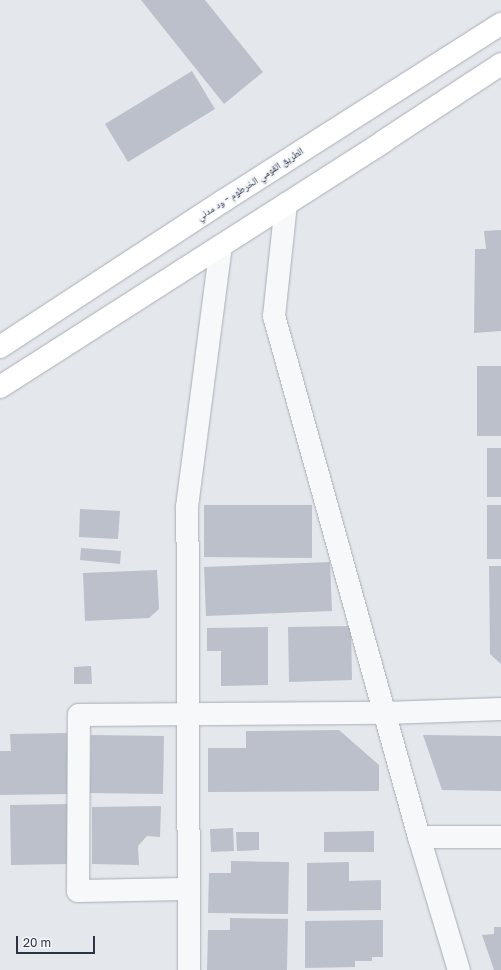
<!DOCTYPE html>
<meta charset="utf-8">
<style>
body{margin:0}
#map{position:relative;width:501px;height:970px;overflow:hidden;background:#e4e7ec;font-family:"Golos Text","Noto Naskh Arabic",sans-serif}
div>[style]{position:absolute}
.building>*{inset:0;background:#bbc0ca}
.roads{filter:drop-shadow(0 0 1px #a9aeb7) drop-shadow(0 0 1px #a9aeb7)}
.minor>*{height:22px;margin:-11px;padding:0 11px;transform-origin:11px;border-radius:11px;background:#f7f8fa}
.highway>*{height:22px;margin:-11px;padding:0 11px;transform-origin:11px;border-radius:11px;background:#fff}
span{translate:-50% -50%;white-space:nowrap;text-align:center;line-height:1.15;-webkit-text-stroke:4px #f4f6f9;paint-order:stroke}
.street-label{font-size:10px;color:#2b3445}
.scale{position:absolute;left:16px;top:936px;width:79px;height:18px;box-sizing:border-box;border:2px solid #2b3445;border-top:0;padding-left:5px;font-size:12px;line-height:14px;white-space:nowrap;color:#2b3445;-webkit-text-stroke:3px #f4f6f9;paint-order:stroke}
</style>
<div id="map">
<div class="building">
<div style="clip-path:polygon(141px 0,205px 0,263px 72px,224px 104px)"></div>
<div style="clip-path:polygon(192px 71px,215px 109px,128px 162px,105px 124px)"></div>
<div style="clip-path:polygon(501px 230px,501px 331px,474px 333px,475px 249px,486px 249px,484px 231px)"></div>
<div style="clip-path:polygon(477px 366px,501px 366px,501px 436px,477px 436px)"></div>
<div style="clip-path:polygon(487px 448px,501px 448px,501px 497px,487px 497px)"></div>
<div style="clip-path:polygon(204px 505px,312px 505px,312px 558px,204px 557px)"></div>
<div style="clip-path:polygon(487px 505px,501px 505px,501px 559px,487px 559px)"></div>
<div style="clip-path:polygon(80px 509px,120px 511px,118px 539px,79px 537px)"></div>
<div style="clip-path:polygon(81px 548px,121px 551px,120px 564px,80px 560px)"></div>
<div style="clip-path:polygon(330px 562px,332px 611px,206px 616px,204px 567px)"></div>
<div style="clip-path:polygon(489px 566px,501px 566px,501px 664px,490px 654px)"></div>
<div style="clip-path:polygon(157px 570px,159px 609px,149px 618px,85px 621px,83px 573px)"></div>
<div style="clip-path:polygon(351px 626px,352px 680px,289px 682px,288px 627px)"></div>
<div style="clip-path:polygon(268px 627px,268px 685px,221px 686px,221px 651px,207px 651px,207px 628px)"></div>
<div style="clip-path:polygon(91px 666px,92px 684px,74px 684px,74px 667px)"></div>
<div style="clip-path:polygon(339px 730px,379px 765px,379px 791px,208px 792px,208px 748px,246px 748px,246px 731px)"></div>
<div style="clip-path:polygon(67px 733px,68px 794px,0 795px,0 751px,11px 751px,10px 734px)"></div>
<div style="clip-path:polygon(91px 735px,164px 736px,163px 794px,90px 793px)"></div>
<div style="clip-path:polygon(423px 735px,501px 736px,501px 791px,442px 790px)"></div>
<div style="clip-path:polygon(68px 804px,68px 864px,11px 865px,10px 805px)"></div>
<div style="clip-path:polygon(161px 806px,160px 837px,147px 836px,138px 846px,139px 865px,92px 864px,92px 807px)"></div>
<div style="clip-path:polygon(233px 828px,234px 851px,211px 852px,210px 829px)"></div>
<div style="clip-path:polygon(374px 831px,374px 852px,324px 852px,324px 832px)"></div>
<div style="clip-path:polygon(236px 832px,259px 832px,259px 850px,237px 851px)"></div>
<div style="clip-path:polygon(231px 861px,289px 862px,288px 914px,208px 913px,209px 873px,231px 873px)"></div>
<div style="clip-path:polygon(349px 862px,349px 881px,381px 880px,381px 910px,307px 911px,307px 863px)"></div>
<div style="clip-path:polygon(230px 918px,288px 919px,287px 970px,207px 970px,208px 930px,230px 930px)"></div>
<div style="clip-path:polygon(383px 920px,383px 957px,372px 957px,372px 961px,355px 961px,355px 967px,305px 968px,305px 921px)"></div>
<div style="clip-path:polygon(494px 927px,501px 927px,501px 970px,494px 970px,482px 935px,494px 934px)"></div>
</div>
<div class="roads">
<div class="minor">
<div style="left:286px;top:204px;width:113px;rotate:96.1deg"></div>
<div style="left:274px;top:316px;width:541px;rotate:74.45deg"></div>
<div style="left:419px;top:837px;width:139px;rotate:73.3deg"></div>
<div style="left:419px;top:837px;width:82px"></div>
<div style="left:189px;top:889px;width:111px;rotate:179deg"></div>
<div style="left:78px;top:891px;width:176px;rotate:-89.7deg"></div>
<div style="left:79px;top:715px;width:307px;rotate:-0.4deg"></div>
<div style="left:386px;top:713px;width:115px;rotate:-2deg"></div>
<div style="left:189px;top:970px;width:463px;rotate:-90.2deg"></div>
<div style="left:187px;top:507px;width:263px;rotate:-82.6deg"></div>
</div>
<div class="highway">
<div style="left:0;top:347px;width:267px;rotate:-33.2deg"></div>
<div style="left:223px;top:201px;width:330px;rotate:-32.5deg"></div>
<div style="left:0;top:387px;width:456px;rotate:-32.6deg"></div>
<div style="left:384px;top:141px;width:140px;rotate:-33.3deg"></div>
</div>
</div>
<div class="street-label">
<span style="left:250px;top:184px;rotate:-33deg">الطريق القومي الخرطوم - ود مدني</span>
</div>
<div class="scale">20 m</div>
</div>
